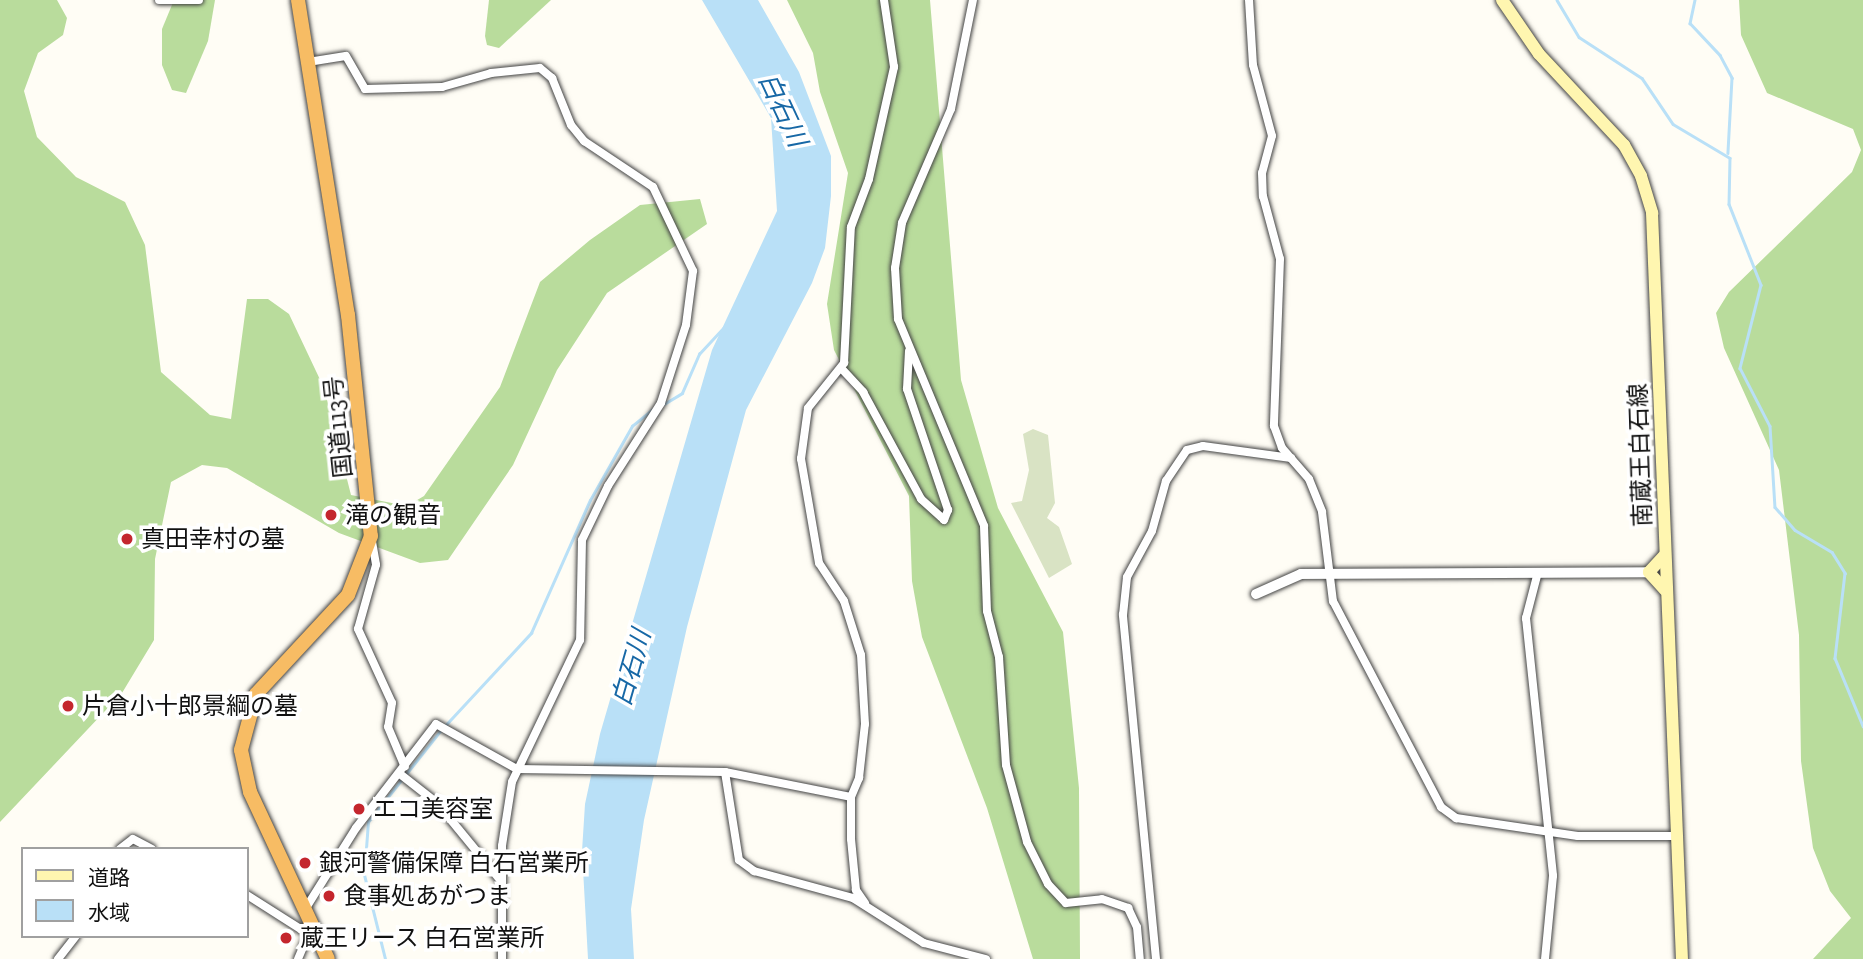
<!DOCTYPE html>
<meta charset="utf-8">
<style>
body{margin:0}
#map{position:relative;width:1863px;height:959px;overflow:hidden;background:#fffdf5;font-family:"Zilla Slab","Noto Sans JP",serif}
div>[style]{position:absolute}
.forest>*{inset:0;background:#b9dc9c}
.cemetery>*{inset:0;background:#d9e3c4}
.water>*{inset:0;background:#b9e0f7}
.stream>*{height:2.5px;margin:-1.25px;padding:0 1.25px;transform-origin:1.25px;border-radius:1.25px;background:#b9e0f7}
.roads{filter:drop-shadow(0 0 2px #444) drop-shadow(0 0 2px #444)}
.minor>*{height:8px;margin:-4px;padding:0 4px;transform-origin:4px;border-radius:4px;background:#fff}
.tertiary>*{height:10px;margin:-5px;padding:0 5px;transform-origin:5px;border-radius:5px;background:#fff}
.secondary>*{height:12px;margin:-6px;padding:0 6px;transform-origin:6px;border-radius:6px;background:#fff6b0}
.trunk>*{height:14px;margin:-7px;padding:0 7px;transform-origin:7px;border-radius:7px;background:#f7bc64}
.dots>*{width:19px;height:19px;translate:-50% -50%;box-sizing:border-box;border:4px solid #fff;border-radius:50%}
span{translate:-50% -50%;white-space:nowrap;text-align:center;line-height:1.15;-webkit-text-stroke:7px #fff;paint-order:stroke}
.street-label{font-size:24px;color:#111}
.poi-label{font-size:24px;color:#111}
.left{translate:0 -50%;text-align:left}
.water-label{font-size:26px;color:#1768a6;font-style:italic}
.legend{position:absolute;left:21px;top:847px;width:228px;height:91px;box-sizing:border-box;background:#fff;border:2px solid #a0a0a0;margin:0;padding:9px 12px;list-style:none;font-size:21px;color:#111}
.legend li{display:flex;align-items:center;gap:14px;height:35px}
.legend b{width:35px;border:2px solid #a0a0a0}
</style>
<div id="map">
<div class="forest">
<div style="clip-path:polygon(0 0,57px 0,67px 18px,63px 35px,38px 53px,24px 91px,37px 137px,76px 177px,125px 202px,145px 245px,161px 372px,210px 415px,231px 419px,247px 299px,268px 299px,289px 314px,324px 388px,351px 495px,407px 506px,424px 496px,500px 387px,540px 282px,590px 240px,640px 205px,700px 199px,707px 224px,607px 293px,557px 370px,513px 465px,448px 560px,420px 563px,339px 533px,227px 468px,202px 465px,171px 482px,155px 559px,154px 640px,122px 693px,0 822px)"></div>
<div style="clip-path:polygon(174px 0,215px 0,208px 41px,186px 93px,172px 90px,162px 65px,162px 29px)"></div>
<div style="clip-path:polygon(489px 0,551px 0,499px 48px,487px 45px,485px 36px)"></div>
<div style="clip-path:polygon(787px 0,930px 0,961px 380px,998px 508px,1063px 632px,1079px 788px,1080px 959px,1033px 959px,987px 808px,922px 637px,912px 581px,909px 496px,834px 350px,827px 304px,848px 173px,820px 92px,813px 53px)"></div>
<div style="clip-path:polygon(1739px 0,1863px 0,1863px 959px,1813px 959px,1851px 918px,1830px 891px,1813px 848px,1801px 761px,1799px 635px,1779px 470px,1724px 348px,1716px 313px,1729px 292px,1852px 172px,1861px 150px,1853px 129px,1767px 93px,1741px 35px)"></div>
</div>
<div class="cemetery">
<div style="clip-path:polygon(1033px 429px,1048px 435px,1055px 503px,1047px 518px,1059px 527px,1072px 564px,1049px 578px,1011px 503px,1022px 501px,1029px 470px,1023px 434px)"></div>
</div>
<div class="water">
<div style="clip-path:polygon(702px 0,758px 0,799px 72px,831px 156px,831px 196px,825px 248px,812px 283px,746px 410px,687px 627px,644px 820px,631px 909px,634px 959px,588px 959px,582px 851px,585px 804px,600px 734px,712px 350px,777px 211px,771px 118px)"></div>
</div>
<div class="stream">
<div style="left:1557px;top:0;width:43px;rotate:59.3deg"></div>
<div style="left:1579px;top:37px;width:75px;rotate:33.1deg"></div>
<div style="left:1642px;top:78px;width:55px;rotate:56deg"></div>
<div style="left:1673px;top:124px;width:66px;rotate:30.8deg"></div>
<div style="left:1730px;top:158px;width:46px;rotate:91.2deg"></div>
<div style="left:1729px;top:204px;width:87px;rotate:68.4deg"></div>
<div style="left:1761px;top:285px;width:86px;rotate:104.2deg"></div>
<div style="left:1740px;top:368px;width:65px;rotate:62.7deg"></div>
<div style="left:1770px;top:426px;width:81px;rotate:86.5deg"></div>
<div style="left:1775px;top:507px;width:30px;rotate:49deg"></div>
<div style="left:1795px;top:530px;width:43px;rotate:30.7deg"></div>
<div style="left:1832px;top:552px;width:25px;rotate:58deg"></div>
<div style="left:1845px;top:573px;width:86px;rotate:96.7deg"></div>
<div style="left:1835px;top:658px;width:74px;rotate:67.6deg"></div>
<div style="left:1695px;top:0;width:24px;rotate:102deg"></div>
<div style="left:1690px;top:23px;width:44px;rotate:46.8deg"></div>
<div style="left:1720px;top:55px;width:26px;rotate:62deg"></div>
<div style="left:1732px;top:78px;width:75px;rotate:93.1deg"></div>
<div style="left:664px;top:404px;width:21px;rotate:-31deg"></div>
<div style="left:682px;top:393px;width:43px;rotate:-66.4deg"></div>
<div style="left:699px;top:354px;width:40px;rotate:-47deg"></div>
<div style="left:385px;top:959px;width:87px;rotate:-104deg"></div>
<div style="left:364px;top:875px;width:53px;rotate:-85.7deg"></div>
<div style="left:368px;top:822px;width:116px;rotate:-51.6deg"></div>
<div style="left:440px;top:731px;width:134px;rotate:-47.1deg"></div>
<div style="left:531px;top:633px;width:145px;rotate:-66.1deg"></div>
<div style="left:590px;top:500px;width:85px;rotate:-60.4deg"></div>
<div style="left:632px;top:426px;width:28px;rotate:-39deg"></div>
</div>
<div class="roads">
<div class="minor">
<div style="left:159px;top:0;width:40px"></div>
<div style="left:973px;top:0;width:111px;rotate:101.4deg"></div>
<div style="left:951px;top:109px;width:124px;rotate:113.3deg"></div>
<div style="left:902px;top:223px;width:46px;rotate:98.8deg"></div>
<div style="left:895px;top:268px;width:51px;rotate:86.6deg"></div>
<div style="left:898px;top:319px;width:224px;rotate:67.4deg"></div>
<div style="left:984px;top:526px;width:85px;rotate:88deg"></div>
<div style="left:987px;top:611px;width:48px;rotate:75.4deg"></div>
<div style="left:999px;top:657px;width:108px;rotate:86.3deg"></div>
<div style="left:1006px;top:765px;width:80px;rotate:74.7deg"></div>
<div style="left:1027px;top:842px;width:47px;rotate:63.4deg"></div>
<div style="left:1048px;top:884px;width:26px;rotate:47deg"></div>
<div style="left:1066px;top:903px;width:36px;rotate:-6deg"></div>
<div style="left:1102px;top:899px;width:28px;rotate:19deg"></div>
<div style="left:1128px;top:908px;width:21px;rotate:65deg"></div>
<div style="left:1137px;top:927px;width:32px;rotate:85deg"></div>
<div style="left:1249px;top:0;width:65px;rotate:86.5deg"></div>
<div style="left:1253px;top:65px;width:73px;rotate:75deg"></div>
<div style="left:1272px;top:136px;width:38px;rotate:105deg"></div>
<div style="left:1262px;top:173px;width:23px;rotate:88deg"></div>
<div style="left:1263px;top:196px;width:65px;rotate:74.9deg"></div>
<div style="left:1280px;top:259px;width:167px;rotate:92.1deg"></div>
<div style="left:1274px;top:426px;width:23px;rotate:70deg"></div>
<div style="left:1282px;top:448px;width:41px;rotate:48.9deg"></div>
<div style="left:1309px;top:479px;width:35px;rotate:68deg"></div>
<div style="left:1322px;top:512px;width:90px;rotate:83deg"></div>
<div style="left:1333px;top:601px;width:233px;rotate:62.3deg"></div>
<div style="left:1441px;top:807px;width:19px;rotate:36deg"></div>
<div style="left:1456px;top:818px;width:123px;rotate:8.4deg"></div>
<div style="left:1578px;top:836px;width:99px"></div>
<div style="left:308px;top:62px;width:38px;rotate:-9deg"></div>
<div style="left:346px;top:56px;width:38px;rotate:60deg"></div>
<div style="left:365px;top:89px;width:77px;rotate:-1.5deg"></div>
<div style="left:442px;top:87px;width:51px;rotate:-15.9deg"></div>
<div style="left:491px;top:73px;width:49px;rotate:-5.8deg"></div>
<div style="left:540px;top:68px;width:16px;rotate:40deg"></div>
<div style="left:552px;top:78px;width:51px;rotate:68deg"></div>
<div style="left:571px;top:125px;width:21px;rotate:51deg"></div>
<div style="left:584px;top:141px;width:83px;rotate:33.7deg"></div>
<div style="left:653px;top:187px;width:93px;rotate:64.5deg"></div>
<div style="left:693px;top:271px;width:54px;rotate:97.4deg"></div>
<div style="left:686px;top:325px;width:82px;rotate:107.8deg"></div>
<div style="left:661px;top:403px;width:98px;rotate:122.6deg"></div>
<div style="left:608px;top:486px;width:60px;rotate:115.7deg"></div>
<div style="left:582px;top:540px;width:100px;rotate:91.1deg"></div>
<div style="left:580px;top:640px;width:157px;rotate:115.6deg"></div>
<div style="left:512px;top:782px;width:65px;rotate:98.9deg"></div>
<div style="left:502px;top:846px;width:113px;rotate:90deg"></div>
<div style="left:841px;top:368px;width:33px;rotate:47deg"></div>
<div style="left:863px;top:392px;width:122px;rotate:61.5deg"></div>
<div style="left:921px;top:499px;width:31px;rotate:42deg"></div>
<div style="left:944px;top:520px;width:11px;rotate:-68deg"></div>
<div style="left:948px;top:510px;width:128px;rotate:-108.7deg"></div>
<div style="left:907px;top:389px;width:38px;rotate:-87deg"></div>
<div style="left:371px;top:536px;width:29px;rotate:80deg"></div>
<div style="left:376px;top:565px;width:66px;rotate:105.7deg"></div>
<div style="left:358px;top:629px;width:81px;rotate:65.3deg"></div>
<div style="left:392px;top:703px;width:24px;rotate:99deg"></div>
<div style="left:388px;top:727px;width:43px;rotate:67deg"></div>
<div style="left:1538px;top:572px;width:48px;rotate:104.6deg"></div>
<div style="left:1526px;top:618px;width:259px;rotate:84deg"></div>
<div style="left:1553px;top:876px;width:83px;rotate:95.5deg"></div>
<div style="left:725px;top:772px;width:89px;rotate:81deg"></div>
<div style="left:739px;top:860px;width:19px;rotate:36deg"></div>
<div style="left:754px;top:871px;width:103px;rotate:15.3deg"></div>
<div style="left:853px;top:898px;width:84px;rotate:32.4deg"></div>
<div style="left:924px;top:943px;width:64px;rotate:14.5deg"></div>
<div style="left:400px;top:774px;width:47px;rotate:38.1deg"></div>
<div style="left:437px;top:803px;width:101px;rotate:50.6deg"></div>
<div style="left:120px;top:849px;width:16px;rotate:-38deg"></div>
<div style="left:133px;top:839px;width:21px;rotate:28deg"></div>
<div style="left:247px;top:895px;width:65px;rotate:32.5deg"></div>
<div style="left:302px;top:930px;width:12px;rotate:-20deg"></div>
<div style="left:865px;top:903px;width:16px;rotate:-125deg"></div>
<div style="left:856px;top:890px;width:51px;rotate:-95.6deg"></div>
<div style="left:851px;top:839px;width:42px;rotate:-90deg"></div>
<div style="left:851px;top:797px;width:21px;rotate:-67deg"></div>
<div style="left:859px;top:778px;width:54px;rotate:-83.7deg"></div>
<div style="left:865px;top:724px;width:69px;rotate:-93.3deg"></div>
<div style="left:861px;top:655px;width:57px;rotate:-107.5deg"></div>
<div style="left:844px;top:601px;width:45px;rotate:-123.3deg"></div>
<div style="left:819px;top:563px;width:106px;rotate:-99.8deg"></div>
<div style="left:801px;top:459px;width:51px;rotate:-82.2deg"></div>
<div style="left:808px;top:408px;width:58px;rotate:-51.3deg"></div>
<div style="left:844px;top:363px;width:136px;rotate:-87.1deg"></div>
<div style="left:851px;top:227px;width:51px;rotate:-69.4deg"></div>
<div style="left:869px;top:179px;width:115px;rotate:-77.4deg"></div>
<div style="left:894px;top:67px;width:68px;rotate:-98.5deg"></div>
<div style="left:304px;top:911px;width:98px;rotate:-57.9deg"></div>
<div style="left:356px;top:828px;width:131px;rotate:-52.4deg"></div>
<div style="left:436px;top:724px;width:93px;rotate:29.1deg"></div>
<div style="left:517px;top:769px;width:208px;rotate:0.8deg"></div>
<div style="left:725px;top:772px;width:128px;rotate:11.2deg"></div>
<div style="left:58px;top:959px;width:29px;rotate:-52deg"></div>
<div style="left:298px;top:959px;width:34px;rotate:-67deg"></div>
<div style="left:1156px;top:959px;width:346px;rotate:-95.5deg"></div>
<div style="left:1123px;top:615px;width:38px;rotate:-84deg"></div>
<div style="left:1127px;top:577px;width:52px;rotate:-61.5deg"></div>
<div style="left:1152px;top:531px;width:52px;rotate:-74.4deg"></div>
<div style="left:1166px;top:481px;width:37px;rotate:-56deg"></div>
<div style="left:1187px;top:450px;width:16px;rotate:-14deg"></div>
<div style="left:1203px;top:446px;width:89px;rotate:7.8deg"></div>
</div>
<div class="tertiary">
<div style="left:1256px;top:594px;width:49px;rotate:-24deg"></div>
<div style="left:1301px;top:574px;width:348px;rotate:-0.3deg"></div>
</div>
<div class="secondary">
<div style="left:1502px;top:0;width:65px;rotate:55.6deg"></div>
<div style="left:1539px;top:54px;width:125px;rotate:47deg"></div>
<div style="left:1624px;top:145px;width:35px;rotate:61deg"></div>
<div style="left:1641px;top:176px;width:39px;rotate:73deg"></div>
<div style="left:1652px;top:213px;width:747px;rotate:87.7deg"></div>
<div style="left:1665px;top:590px;width:24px;rotate:-132deg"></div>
<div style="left:1649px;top:572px;width:23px;rotate:-47deg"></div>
</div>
<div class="trunk">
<div style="left:298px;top:0;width:319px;rotate:81deg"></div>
<div style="left:348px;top:315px;width:222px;rotate:84.1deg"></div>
<div style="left:371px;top:536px;width:63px;rotate:111.3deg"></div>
<div style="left:348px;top:595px;width:135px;rotate:132.9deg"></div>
<div style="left:256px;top:694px;width:58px;rotate:105deg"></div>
<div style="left:241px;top:750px;width:43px;rotate:77.9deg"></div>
<div style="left:250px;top:792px;width:184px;rotate:65deg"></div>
</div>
</div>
<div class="dots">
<div style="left:331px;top:515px;background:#c4262e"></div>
<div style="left:127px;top:539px;background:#c4262e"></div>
<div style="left:68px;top:706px;background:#c4262e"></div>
<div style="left:359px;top:809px;background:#c4262e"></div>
<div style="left:305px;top:863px;background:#c4262e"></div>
<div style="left:329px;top:896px;background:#c4262e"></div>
<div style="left:286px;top:938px;background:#c4262e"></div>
</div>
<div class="street-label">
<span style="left:338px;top:427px;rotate:-96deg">国道113号</span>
<span style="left:1640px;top:455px;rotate:-92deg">南蔵王白石線</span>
</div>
<div class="poi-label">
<span class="left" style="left:345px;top:515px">滝の観音</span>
<span class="left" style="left:141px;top:539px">真田幸村の墓</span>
<span class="left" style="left:82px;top:706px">片倉小十郎景綱の墓</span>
<span class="left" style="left:373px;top:809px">エコ美容室</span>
<span class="left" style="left:319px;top:863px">銀河警備保障 白石営業所</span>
<span class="left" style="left:343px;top:896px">食事処あがつま</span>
<span class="left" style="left:300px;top:938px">蔵王リース 白石営業所</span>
</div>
<div class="water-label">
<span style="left:782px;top:110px;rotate:65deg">白石川</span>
<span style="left:632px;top:668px;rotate:-74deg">白石川</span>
</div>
<ul class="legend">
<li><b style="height:9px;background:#fff6b0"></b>道路</li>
<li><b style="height:19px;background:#b9e0f7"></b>水域</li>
</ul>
</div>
